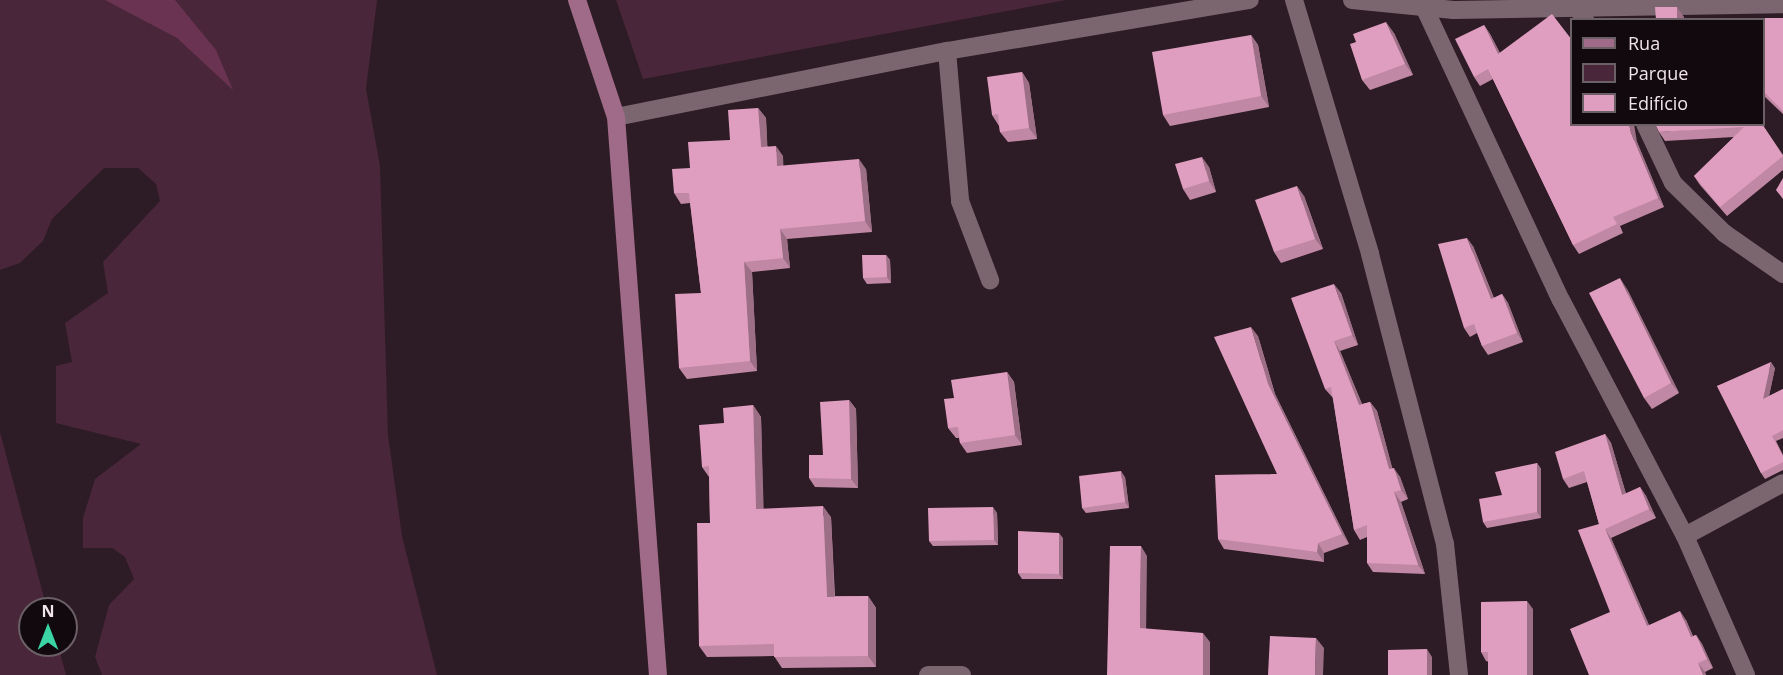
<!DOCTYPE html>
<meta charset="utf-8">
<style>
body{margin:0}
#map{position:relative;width:1783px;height:675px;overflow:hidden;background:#2d1c25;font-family:"Open Sans",sans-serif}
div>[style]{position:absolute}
.green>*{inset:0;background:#492639}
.water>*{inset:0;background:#6a3351}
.street>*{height:18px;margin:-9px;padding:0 9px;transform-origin:9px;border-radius:9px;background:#7b6670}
.secondary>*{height:18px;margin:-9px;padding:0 9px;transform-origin:9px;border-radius:9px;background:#a06b88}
.wall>*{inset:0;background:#c088a4}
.shaded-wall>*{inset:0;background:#9c6f86}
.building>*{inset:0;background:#df9ebf}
span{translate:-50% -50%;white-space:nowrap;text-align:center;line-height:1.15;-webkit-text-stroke:6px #11090d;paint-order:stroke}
.legend{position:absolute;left:1570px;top:18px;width:195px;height:108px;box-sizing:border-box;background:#11090d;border:2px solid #6a6065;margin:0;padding:8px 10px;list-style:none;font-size:18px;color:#f0e3e9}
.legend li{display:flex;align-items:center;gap:12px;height:30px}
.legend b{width:30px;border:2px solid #6a6065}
.north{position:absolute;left:18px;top:597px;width:60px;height:60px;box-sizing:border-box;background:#11090d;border:2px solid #6a6065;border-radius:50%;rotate:0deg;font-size:16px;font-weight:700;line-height:24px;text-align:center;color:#f0e3e9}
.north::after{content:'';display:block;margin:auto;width:21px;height:27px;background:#3ad4a5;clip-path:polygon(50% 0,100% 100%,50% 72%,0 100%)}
</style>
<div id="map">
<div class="green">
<div style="clip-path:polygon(0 0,377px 0,366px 89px,380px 166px,388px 435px,402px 536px,437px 675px,102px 675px,95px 657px,109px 605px,134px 579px,125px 557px,112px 548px,83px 548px,83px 518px,95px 479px,141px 444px,56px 423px,56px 366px,72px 362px,65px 323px,108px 293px,103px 262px,160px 201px,156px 184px,138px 168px,104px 168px,52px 219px,43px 241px,20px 263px,0 270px)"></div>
<div style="clip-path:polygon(616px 0,1066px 0,643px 79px)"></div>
<div style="clip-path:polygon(0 432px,47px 609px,30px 609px,30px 645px,58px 645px,66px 675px,0 675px)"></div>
</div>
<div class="water">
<div style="clip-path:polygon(105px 0,175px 0,216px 50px,233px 90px,177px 38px)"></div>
</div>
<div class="street">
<div style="left:1294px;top:0;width:265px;rotate:73.3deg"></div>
<div style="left:1370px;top:254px;width:300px;rotate:75.5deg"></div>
<div style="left:1445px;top:544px;width:132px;rotate:83.9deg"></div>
<div style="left:1352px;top:0;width:102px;rotate:5.6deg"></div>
<div style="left:1454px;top:10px;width:329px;rotate:-1deg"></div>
<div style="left:1575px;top:4px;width:19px;rotate:58deg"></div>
<div style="left:1425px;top:9px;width:321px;rotate:65deg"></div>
<div style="left:1561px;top:300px;width:267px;rotate:62.3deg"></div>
<div style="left:1685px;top:536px;width:152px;rotate:66.3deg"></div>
<div style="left:947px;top:51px;width:151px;rotate:85deg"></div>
<div style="left:960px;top:201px;width:85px;rotate:69.2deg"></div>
<div style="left:616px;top:117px;width:338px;rotate:-11.3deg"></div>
<div style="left:947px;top:51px;width:307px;rotate:-9.6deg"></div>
<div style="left:1645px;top:124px;width:65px;rotate:64.6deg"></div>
<div style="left:1673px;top:183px;width:71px;rotate:44.4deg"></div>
<div style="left:1724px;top:233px;width:72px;rotate:34.8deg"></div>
<div style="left:1685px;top:536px;width:111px;rotate:-28.4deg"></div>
<div style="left:928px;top:675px;width:34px"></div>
</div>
<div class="secondary">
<div style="left:577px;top:0;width:123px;rotate:71.6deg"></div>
<div style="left:616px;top:117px;width:560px;rotate:85.7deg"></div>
</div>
<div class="wall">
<div style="clip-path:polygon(1783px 18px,1783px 114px,1764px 96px,1764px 20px)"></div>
<div style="clip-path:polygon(1484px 25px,1490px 34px,1500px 53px,1637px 142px,1664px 207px,1620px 226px,1623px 233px,1579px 254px,1573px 245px,1493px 79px,1480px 86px,1474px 77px)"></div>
<div style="clip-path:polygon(1394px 33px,1413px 75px,1370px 90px,1362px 80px)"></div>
<div style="clip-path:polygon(1251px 35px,1258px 45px,1269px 107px,1170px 126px,1163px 115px)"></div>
<div style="clip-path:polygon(1022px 72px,1029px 83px,1037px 139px,1008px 142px,1000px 132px,999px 126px,992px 115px)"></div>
<div style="clip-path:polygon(758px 108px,766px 118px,767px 146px,783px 156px,783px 166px,866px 169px,872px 232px,787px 239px,790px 268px,752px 272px,757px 371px,687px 379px,679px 368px,701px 293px,690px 203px,681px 204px,674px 193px,690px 168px,730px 140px)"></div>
<div style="clip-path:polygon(1762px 124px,1783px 155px,1783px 170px,1727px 216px,1700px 185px,1694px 176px,1734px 137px,1665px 141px,1659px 132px)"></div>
<div style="clip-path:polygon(1209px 167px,1216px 192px,1190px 200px,1183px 189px)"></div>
<div style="clip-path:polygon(1304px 196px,1323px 249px,1281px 263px,1274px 252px)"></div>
<div style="clip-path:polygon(1473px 246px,1494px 298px,1502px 294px,1508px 303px,1523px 342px,1488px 355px,1482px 346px,1477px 333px,1470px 337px,1464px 328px)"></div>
<div style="clip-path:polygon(886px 255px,890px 260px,891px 283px,867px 284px,863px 278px)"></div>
<div style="clip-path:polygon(1627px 289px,1679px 393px,1652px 409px,1644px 398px)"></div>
<div style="clip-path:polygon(1341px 293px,1358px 345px,1340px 351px,1362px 404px,1370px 402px,1377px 411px,1392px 468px,1400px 477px,1408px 499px,1401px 502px,1425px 574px,1373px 572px,1367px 563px,1367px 537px,1360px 540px,1354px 530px,1333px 398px,1325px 389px)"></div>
<div style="clip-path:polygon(1258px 336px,1275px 394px,1349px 544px,1324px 553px,1324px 562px,1224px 549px,1218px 539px,1277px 474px)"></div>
<div style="clip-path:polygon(1775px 368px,1769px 396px,1783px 389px,1783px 438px,1776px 441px,1783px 455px,1783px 470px,1765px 479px,1761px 473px,1717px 386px)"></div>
<div style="clip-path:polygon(1007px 372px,1014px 382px,1022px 445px,967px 453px,960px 443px,959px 438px,956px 438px,948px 428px,954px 398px)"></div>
<div style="clip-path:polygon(849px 400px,856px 409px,858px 488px,815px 487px,809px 478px,823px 455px)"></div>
<div style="clip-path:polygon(753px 405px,761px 417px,763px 509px,831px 517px,835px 596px,868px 596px,876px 608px,876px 667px,782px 668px,774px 656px,707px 657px,699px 646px,710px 523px,709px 477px,702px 467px,724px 423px)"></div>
<div style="clip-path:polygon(1605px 434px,1611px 443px,1626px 494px,1640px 487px,1646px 496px,1656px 518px,1611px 538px,1649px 625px,1686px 620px,1693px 636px,1696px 635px,1702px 644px,1713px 668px,1705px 672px,1706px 675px,1589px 675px,1610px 612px,1599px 524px,1587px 482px,1569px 488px,1563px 479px)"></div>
<div style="clip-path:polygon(1537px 463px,1541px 469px,1541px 518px,1487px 528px,1483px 522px,1502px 495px)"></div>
<div style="clip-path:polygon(1125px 477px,1129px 508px,1086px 513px,1082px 508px)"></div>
<div style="clip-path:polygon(997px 513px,998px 545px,933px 546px,929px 541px)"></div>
<div style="clip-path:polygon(1063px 538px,1063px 579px,1022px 579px,1018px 573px)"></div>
<div style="clip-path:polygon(1533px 609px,1533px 675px,1486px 661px,1481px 652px)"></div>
</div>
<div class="shaded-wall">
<div style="clip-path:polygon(1677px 7px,1684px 17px,1684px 20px,1677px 18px)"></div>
<div style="clip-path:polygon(1386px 22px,1394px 33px,1413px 75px,1405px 64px)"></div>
<div style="clip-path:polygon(1484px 25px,1490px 34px,1505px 63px,1498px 54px)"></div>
<div style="clip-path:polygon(1251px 35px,1258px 45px,1269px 107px,1261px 96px)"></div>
<div style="clip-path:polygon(1022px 72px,1029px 83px,1037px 139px,1029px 128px)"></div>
<div style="clip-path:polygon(758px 108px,766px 118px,768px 157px,761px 147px)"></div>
<div style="clip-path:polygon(1629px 124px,1634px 124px,1637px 142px,1664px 207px,1658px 198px,1631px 133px)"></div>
<div style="clip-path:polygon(776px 146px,783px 156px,784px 177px,777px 166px)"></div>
<div style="clip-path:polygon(1202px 157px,1209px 167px,1216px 192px,1209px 181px)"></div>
<div style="clip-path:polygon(859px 159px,866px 169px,872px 232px,865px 221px)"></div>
<div style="clip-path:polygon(1297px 186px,1304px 196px,1323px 249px,1315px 239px)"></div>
<div style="clip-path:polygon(780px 229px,787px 239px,790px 268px,783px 258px)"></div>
<div style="clip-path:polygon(1467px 238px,1473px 246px,1497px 307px,1491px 299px)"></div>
<div style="clip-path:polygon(886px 255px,890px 260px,891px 283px,887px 277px)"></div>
<div style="clip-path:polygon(744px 262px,752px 272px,757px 371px,750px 361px)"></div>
<div style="clip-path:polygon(1620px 278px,1627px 289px,1679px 393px,1671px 383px)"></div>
<div style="clip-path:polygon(1334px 284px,1341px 293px,1358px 345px,1352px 335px)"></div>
<div style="clip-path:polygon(1502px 294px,1508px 303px,1523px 342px,1517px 333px)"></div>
<div style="clip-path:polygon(1251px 327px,1258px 336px,1275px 394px,1349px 544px,1342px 534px,1268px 384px)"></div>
<div style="clip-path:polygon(1334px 341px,1340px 351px,1366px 414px,1359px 405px)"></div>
<div style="clip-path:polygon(1771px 362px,1775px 368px,1767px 405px,1763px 399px)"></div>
<div style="clip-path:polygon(1007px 372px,1014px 382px,1022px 445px,1015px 435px)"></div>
<div style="clip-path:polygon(849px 400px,856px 409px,858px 488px,851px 479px)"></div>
<div style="clip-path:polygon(1370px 402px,1377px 411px,1395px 478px,1389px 469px)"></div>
<div style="clip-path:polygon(753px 405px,761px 417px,764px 520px,756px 509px)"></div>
<div style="clip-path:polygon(1605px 434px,1611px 443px,1629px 504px,1622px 495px)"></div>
<div style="clip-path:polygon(1537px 463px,1541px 469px,1541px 518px,1537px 512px)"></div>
<div style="clip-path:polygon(1394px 468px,1400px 477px,1408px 499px,1401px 490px)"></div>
<div style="clip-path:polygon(1121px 471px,1125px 477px,1129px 508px,1125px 502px)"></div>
<div style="clip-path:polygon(1640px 487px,1646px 496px,1656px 518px,1649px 509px)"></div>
<div style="clip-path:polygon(1394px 492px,1401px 502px,1425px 574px,1418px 565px)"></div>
<div style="clip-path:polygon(823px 506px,831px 517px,835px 608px,827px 597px)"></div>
<div style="clip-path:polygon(993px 507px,997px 513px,998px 545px,994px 540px)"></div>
<div style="clip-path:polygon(1605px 529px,1611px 538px,1653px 635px,1647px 626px)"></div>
<div style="clip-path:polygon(1059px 533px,1063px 538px,1063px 579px,1059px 574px)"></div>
<div style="clip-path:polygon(1318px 543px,1324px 553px,1324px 562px,1317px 552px)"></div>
<div style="clip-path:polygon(1141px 546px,1147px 556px,1146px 637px,1140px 628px)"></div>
<div style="clip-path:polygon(868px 596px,876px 608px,876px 667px,868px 656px)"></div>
<div style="clip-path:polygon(1527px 601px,1533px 609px,1533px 675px,1527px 675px)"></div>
<div style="clip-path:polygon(1680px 611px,1686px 620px,1697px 646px,1691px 637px)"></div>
<div style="clip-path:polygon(1203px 633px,1210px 642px,1210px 675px,1203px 675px)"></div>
<div style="clip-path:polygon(1696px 635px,1702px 644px,1713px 668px,1707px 659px)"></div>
<div style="clip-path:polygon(1316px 638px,1324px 648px,1323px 675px,1315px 675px)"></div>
<div style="clip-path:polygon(1427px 649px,1432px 657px,1432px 675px,1427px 675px)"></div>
<div style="clip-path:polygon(1698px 663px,1705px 672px,1706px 675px,1703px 675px)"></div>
</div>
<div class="building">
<div style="clip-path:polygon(1655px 7px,1677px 7px,1677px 18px,1700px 18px,1700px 20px,1656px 20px)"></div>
<div style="clip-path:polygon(1552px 14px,1572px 40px,1572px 124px,1629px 124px,1631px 133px,1658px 198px,1613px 217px,1617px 224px,1573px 245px,1488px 69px,1474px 77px,1455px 39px,1484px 25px,1498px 54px)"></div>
<div style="clip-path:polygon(1756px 18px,1783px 18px,1783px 111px,1764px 92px,1764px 20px,1756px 20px)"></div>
<div style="clip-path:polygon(1386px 22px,1405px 64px,1362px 80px,1350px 44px,1356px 42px,1353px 34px)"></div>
<div style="clip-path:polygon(1251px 35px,1261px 96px,1163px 115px,1152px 52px)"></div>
<div style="clip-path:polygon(1022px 72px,1029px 128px,1000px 132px,998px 114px,992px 115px,987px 77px)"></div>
<div style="clip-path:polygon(758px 108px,761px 147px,776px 146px,777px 166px,859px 159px,865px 221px,780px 229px,783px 258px,744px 262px,750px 361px,679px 368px,675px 294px,701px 293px,689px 193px,674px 193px,672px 169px,690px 168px,688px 142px,730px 140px,728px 110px)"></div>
<div style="clip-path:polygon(1655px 124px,1762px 124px,1783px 156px,1720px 207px,1694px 176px,1744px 127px,1659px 132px)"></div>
<div style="clip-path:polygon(1202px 157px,1209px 181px,1183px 189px,1175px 164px)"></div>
<div style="clip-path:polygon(1783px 178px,1783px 199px,1776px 190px)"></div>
<div style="clip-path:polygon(1297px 186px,1315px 239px,1274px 252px,1255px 200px)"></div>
<div style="clip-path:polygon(1467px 238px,1491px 299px,1502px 294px,1517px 333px,1482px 346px,1474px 324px,1464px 328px,1438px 244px)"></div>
<div style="clip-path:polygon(862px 255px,886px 255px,887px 277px,863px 278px)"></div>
<div style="clip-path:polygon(1620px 278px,1671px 383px,1644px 398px,1589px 293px)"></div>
<div style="clip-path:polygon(1334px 284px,1352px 335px,1334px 341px,1359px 405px,1370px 402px,1389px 469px,1394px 468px,1401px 490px,1394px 492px,1418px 565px,1367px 563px,1367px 525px,1354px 530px,1331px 387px,1325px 389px,1291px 298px)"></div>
<div style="clip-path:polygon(1251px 327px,1268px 384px,1342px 534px,1318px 543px,1317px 552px,1218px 539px,1215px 475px,1277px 474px,1214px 337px)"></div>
<div style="clip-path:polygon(1771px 362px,1763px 399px,1783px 389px,1783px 430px,1772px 436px,1783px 456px,1783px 462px,1761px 473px,1717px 386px)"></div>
<div style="clip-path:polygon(1007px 372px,1015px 435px,960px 443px,958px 427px,948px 428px,944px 399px,954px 398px,951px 380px)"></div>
<div style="clip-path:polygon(849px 400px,851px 479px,809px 478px,809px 455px,823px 455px,820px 402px)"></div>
<div style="clip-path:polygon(753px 405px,756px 509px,823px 506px,827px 597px,868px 596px,868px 656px,774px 657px,774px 644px,699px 646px,697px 523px,710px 523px,709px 466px,702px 467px,699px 425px,724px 423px,723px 408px)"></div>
<div style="clip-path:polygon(1605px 434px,1622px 495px,1640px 487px,1649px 509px,1605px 529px,1647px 626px,1680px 611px,1691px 637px,1696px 635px,1707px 659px,1698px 663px,1703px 675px,1589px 675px,1570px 629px,1610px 612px,1578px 530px,1599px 524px,1584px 471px,1563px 479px,1555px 452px)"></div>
<div style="clip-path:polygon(1537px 463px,1537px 512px,1483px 522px,1479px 499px,1502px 495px,1495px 472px)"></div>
<div style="clip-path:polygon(1121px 471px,1125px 502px,1082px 508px,1079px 476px)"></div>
<div style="clip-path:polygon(993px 507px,994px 540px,929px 541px,928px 508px)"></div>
<div style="clip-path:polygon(1018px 531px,1059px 533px,1059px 574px,1018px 573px)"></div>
<div style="clip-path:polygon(1110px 546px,1141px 546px,1140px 628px,1203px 633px,1203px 675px,1107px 675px)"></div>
<div style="clip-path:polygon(1527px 601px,1527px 675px,1488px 675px,1488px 652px,1481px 652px,1481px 602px)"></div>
<div style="clip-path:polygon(1270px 636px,1316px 638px,1315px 675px,1268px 675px)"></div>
<div style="clip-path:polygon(1427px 649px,1427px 675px,1388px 675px,1388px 650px)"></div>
</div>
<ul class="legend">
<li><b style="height:8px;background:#a06b88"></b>Rua</li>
<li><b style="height:16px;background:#492639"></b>Parque</li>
<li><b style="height:16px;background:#df9ebf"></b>Edifício</li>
</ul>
<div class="north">N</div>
</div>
